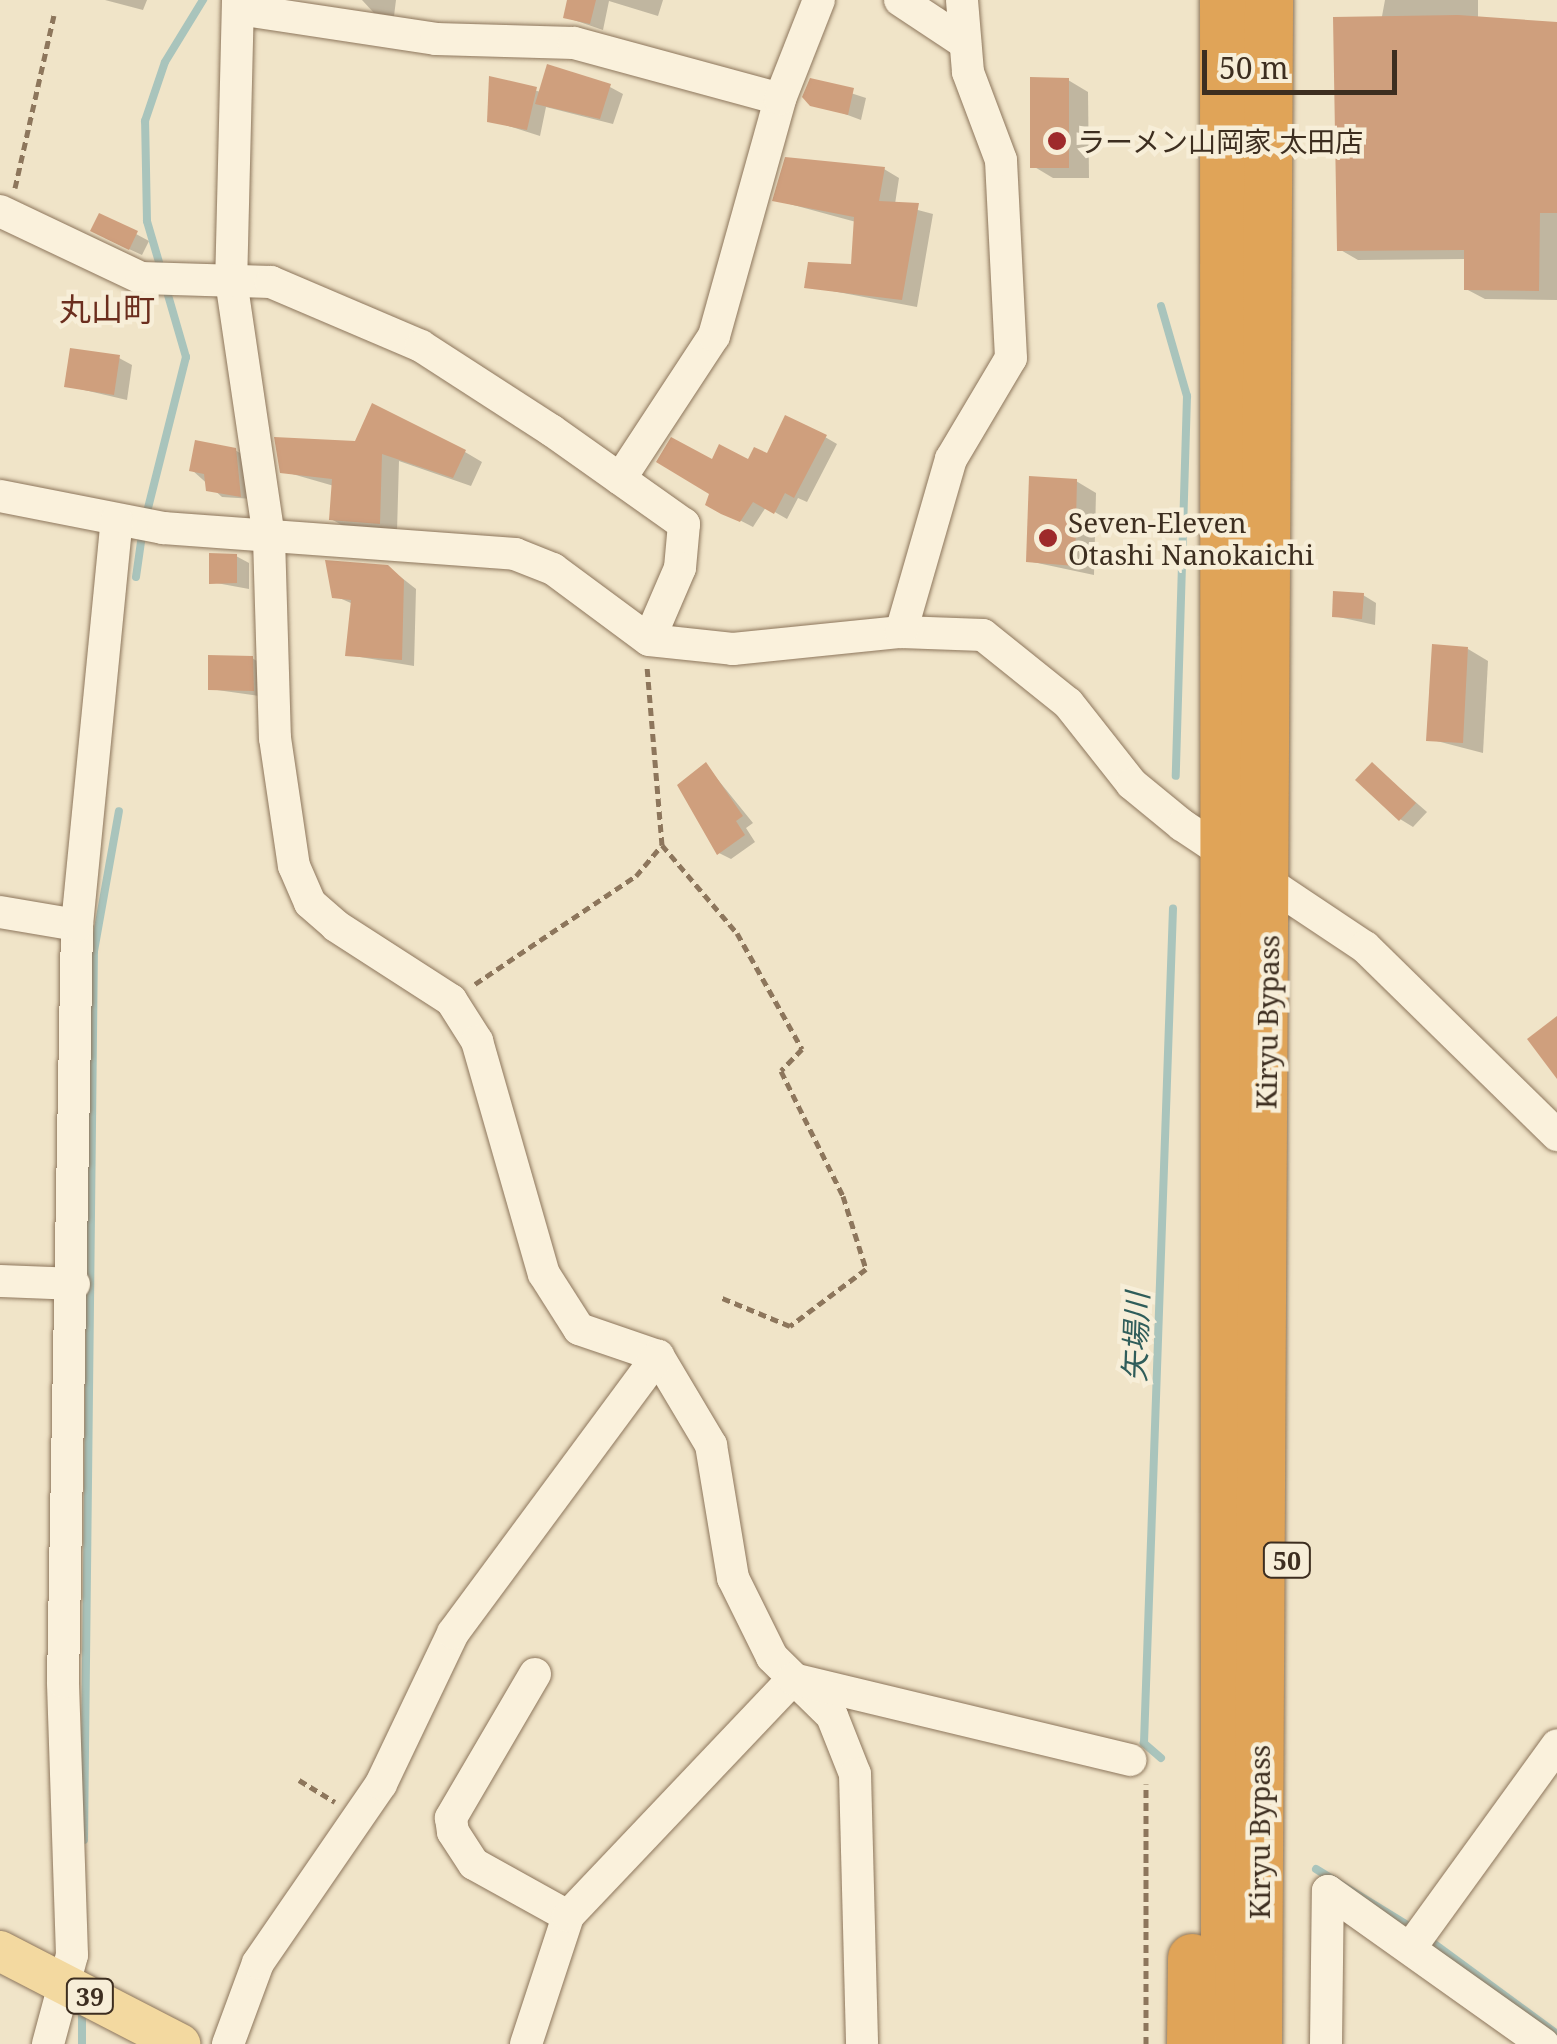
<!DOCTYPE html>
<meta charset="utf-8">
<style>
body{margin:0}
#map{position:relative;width:1557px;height:2044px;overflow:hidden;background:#f0e4c8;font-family:"Noto Serif","Noto Sans JP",serif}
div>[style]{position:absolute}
.shadow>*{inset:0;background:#0003}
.stream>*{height:8px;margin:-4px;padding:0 4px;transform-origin:4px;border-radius:4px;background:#a9c4bc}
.building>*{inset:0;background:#cf9f7d}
.path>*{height:5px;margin-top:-2.5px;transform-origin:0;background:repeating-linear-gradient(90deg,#8d765c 0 8px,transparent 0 13px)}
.roads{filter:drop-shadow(0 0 2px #8d765c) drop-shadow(0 0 2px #8d765c)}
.minor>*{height:32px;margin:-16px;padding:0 16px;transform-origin:16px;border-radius:16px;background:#faf1dc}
.major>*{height:40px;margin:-20px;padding:0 20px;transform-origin:20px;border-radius:20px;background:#f3d9a0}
.highway>*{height:48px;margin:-24px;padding:0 24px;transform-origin:24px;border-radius:24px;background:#e0a458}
.dots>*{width:28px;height:28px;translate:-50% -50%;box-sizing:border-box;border:5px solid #f7eed8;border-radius:50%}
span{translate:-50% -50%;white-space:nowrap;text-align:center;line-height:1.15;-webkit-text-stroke:9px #f7eed8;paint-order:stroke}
.shield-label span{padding:2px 8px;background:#f7eed8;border:2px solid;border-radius:8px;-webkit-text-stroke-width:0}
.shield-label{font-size:25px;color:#3d2e20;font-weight:700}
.poi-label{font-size:28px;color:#3d2e20}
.left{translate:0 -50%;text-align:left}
.street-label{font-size:28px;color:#3d2e20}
.water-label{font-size:30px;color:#2f5d5a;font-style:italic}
.quarter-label{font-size:32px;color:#6b2e1e}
.scale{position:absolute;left:1202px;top:50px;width:195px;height:45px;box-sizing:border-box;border:5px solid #3d2e20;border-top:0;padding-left:12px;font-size:30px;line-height:35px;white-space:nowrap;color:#3d2e20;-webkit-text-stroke:8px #f7eed8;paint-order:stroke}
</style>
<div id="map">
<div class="shadow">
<div style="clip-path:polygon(105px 0,147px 0,143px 10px)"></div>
<div style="clip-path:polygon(362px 0,396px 0,394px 16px,374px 13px)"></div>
<div style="clip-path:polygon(569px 0,663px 0,658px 16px,609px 1px,603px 30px,565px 17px)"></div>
<div style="clip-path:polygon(1385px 0,1478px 0,1478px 25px,1557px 25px,1557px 300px,1485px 299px,1466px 289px,1466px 259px,1358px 260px,1339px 249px)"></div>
<div style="clip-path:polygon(491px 79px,541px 92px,610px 87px,623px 94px,613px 124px,546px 107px,540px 136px,490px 120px)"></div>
<div style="clip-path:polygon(811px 80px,866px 98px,861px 120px,818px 104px)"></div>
<div style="clip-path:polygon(1068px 80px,1088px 92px,1089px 178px,1053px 178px,1033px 166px)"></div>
<div style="clip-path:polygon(884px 169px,899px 178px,895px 204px,933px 214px,917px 307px,806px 286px,853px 267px,856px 222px,775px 200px)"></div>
<div style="clip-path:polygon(136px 234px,149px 241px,142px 255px,105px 238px)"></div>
<div style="clip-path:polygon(119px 358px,132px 365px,127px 400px,67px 386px)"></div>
<div style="clip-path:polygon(825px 437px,837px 444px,807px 502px,798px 498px,787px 519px,766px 507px,753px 527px,720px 510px,713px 463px,749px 462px)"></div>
<div style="clip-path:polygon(357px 444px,465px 452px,482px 462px,471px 486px,399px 461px,397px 532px,349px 529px,331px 519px,334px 486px,282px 471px)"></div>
<div style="clip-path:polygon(235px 450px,248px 458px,254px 499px,222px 497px,192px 470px)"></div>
<div style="clip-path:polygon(1076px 481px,1096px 493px,1094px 575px,1028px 561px)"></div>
<div style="clip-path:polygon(236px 556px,249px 563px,249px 589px,211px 582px)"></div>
<div style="clip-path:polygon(327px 563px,388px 567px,416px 589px,414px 666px,348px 655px,353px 604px,335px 596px)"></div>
<div style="clip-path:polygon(1363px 595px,1376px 603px,1375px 625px,1334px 616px)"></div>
<div style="clip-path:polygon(1468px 649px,1488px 661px,1483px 753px,1429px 739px)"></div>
<div style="clip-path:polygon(252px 658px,265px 666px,266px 697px,210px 689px)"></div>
<div style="clip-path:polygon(706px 765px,753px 823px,746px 828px,755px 842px,731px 859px,719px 853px)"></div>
<div style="clip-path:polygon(1373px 765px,1427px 812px,1413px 827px,1400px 819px)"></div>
</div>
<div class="stream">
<div style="left:161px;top:269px;width:50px;rotate:-106.3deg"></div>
<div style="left:147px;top:221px;width:100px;rotate:-91.1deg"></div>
<div style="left:145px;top:121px;width:62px;rotate:-71.3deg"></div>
<div style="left:165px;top:62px;width:73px;rotate:-58.5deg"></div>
<div style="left:1161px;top:306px;width:94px;rotate:73.9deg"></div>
<div style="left:1187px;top:396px;width:380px;rotate:91.7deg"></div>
<div style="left:146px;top:516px;width:164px;rotate:-75.9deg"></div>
<div style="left:186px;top:357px;width:72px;rotate:-106.2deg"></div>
<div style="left:136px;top:577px;width:42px;rotate:-81.9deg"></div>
<div style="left:1161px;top:1758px;width:23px;rotate:-139deg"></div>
<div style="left:1144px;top:1743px;width:835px;rotate:-88.01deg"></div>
<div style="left:84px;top:1840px;width:889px;rotate:-89.36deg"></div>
<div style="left:94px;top:951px;width:142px;rotate:-79.9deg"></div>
<div style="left:1316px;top:1869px;width:115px;rotate:31.5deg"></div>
<div style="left:1429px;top:1940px;width:159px;rotate:36.3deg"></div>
<div style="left:82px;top:2044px;width:30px;rotate:-90deg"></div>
</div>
<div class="building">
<div style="clip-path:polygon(567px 0,596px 0,590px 24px,563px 18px)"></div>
<div style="clip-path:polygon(1458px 15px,1557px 22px,1557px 213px,1540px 213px,1539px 291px,1464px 290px,1464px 250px,1337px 251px,1333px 17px)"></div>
<div style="clip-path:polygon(547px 64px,611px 84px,600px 119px,535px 104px)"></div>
<div style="clip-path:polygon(489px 76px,537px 87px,527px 130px,487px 122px)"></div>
<div style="clip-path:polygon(1030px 77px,1069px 78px,1069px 168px,1030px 168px)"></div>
<div style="clip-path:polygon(810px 78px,854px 88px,848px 115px,810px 106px,802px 97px)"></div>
<div style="clip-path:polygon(785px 157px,885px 167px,879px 201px,919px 203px,902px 300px,804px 288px,808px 262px,851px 264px,854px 217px,772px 201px)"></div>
<div style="clip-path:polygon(99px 213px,138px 231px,129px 250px,90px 231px)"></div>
<div style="clip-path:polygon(70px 348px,120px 355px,114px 395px,64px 387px)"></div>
<div style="clip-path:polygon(372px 403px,466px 450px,453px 478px,382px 454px,380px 524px,329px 520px,332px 479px,280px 473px,274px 437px,355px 441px)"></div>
<div style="clip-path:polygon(785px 415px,827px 435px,794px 498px,785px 493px,774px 514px,753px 502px,740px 522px,721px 514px,705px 505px,709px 494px,656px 462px,671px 437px,712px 459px,719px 444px,748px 459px,754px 447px,767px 453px)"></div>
<div style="clip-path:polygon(195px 440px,236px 448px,241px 497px,206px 491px,204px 474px,189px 471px)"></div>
<div style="clip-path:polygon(1029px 476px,1077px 479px,1075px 566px,1026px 562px)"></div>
<div style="clip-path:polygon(209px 553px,237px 554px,237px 583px,209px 584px)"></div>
<div style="clip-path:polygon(325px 560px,388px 565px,404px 580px,402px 660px,345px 656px,351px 600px,332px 598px)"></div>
<div style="clip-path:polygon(1333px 591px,1364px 593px,1362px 619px,1332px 617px)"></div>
<div style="clip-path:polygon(1432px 644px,1468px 647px,1463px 743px,1426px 741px)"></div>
<div style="clip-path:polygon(208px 655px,253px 656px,254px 691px,208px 690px)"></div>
<div style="clip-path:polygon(706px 762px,743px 816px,736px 821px,745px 835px,717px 855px,677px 785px)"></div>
<div style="clip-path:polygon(1372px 762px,1416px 803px,1399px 821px,1355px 780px)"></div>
<div style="clip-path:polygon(1557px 1016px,1557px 1079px,1527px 1039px)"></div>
</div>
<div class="path">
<div style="left:15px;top:188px;width:177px;rotate:-77.3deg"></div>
<div style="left:662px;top:845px;width:116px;rotate:49.6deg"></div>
<div style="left:737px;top:933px;width:133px;rotate:60.7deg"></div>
<div style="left:802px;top:1049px;width:30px;rotate:134deg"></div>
<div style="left:781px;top:1071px;width:140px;rotate:63.6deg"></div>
<div style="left:843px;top:1196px;width:77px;rotate:72.5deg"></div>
<div style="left:866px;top:1269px;width:95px;rotate:143.1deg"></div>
<div style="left:790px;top:1326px;width:74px;rotate:-157.6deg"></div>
<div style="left:475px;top:984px;width:194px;rotate:-33.9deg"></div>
<div style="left:636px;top:876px;width:40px;rotate:-50deg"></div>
<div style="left:662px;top:845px;width:179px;rotate:-94.8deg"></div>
<div style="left:299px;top:1780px;width:42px;rotate:31.4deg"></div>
<div style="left:1146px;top:2044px;width:260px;rotate:-90deg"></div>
</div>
<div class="roads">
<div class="minor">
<div style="left:238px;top:0;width:280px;rotate:91.4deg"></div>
<div style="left:231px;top:280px;width:261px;rotate:81.6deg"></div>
<div style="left:269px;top:538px;width:200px;rotate:88.3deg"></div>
<div style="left:275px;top:738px;width:129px;rotate:81.6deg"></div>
<div style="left:294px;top:866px;width:40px;rotate:66.6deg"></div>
<div style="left:310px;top:903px;width:35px;rotate:41deg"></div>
<div style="left:336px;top:926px;width:137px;rotate:32.8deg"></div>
<div style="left:451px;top:1000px;width:49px;rotate:57.6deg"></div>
<div style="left:477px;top:1041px;width:242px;rotate:74deg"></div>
<div style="left:544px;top:1274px;width:65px;rotate:57.5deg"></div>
<div style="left:579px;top:1329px;width:83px;rotate:18.9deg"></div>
<div style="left:658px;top:1356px;width:104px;rotate:59.2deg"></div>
<div style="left:711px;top:1445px;width:135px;rotate:80.6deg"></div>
<div style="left:733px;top:1578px;width:88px;rotate:63.7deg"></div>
<div style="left:772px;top:1657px;width:84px;rotate:44.5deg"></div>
<div style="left:832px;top:1716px;width:62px;rotate:68.4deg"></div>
<div style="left:855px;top:1774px;width:270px;rotate:88.5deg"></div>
<div style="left:900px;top:0;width:78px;rotate:33.5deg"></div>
<div style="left:238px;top:9px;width:200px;rotate:8.6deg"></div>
<div style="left:436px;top:39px;width:138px;rotate:1.7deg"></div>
<div style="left:574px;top:43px;width:213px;rotate:15.2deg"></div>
<div style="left:0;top:211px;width:156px;rotate:25.4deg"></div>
<div style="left:141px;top:278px;width:130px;rotate:1.8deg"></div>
<div style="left:271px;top:282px;width:163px;rotate:23.1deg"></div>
<div style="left:421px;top:346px;width:155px;rotate:32.9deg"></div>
<div style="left:551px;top:430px;width:163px;rotate:35.3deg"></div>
<div style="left:684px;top:524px;width:44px;rotate:95.2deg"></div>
<div style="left:680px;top:568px;width:78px;rotate:113.3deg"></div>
<div style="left:620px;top:479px;width:171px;rotate:-56.7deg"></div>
<div style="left:714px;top:336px;width:246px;rotate:-74.4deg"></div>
<div style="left:780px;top:99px;width:106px;rotate:-68.5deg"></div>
<div style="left:0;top:496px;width:166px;rotate:11.1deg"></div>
<div style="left:163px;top:528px;width:353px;rotate:4.2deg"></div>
<div style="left:515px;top:554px;width:41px;rotate:21.5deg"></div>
<div style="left:553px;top:569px;width:119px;rotate:36.5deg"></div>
<div style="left:649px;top:640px;width:84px;rotate:6.1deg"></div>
<div style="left:733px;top:649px;width:169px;rotate:-5.8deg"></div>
<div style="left:901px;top:632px;width:82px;rotate:2.1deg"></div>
<div style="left:983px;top:635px;width:109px;rotate:38.7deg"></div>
<div style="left:1068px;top:703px;width:103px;rotate:51.7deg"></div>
<div style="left:1132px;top:784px;width:65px;rotate:39.4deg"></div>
<div style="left:1182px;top:825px;width:220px;rotate:33.7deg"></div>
<div style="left:1365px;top:947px;width:269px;rotate:44.4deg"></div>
<div style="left:901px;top:632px;width:180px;rotate:-73.9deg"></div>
<div style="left:951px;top:459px;width:117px;rotate:-59.3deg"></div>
<div style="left:1011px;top:358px;width:198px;rotate:-92.9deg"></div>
<div style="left:1001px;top:160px;width:94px;rotate:-110.6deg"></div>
<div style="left:968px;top:72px;width:72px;rotate:-94.8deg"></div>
<div style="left:0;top:912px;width:78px;rotate:9.6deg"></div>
<div style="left:0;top:1281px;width:74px;rotate:2.3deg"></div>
<div style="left:535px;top:1674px;width:167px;rotate:120.3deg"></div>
<div style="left:451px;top:1818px;width:14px;rotate:82deg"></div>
<div style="left:453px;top:1832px;width:38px;rotate:57deg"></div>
<div style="left:474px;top:1864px;width:107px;rotate:29deg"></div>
<div style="left:1411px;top:1947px;width:249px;rotate:-54.1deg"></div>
<div style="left:48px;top:2044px;width:92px;rotate:-74.9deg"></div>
<div style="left:72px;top:1955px;width:273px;rotate:-91.9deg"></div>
<div style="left:63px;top:1682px;width:757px;rotate:-88.94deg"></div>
<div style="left:77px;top:925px;width:407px;rotate:-84.4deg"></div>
<div style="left:228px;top:2044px;width:86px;rotate:-69.7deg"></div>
<div style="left:258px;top:1963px;width:217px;rotate:-55.5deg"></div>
<div style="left:381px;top:1784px;width:167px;rotate:-64.5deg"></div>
<div style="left:453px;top:1633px;width:345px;rotate:-53.5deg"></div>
<div style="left:526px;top:2044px;width:135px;rotate:-71.8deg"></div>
<div style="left:568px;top:1916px;width:327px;rotate:-46.5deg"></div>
<div style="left:793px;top:1679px;width:347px;rotate:13.5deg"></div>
<div style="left:1326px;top:2044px;width:153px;rotate:-89.3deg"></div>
<div style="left:1328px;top:1891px;width:264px;rotate:35.4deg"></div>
</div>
<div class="major">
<div style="left:0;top:1951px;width:203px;rotate:27.3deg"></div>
</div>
<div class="highway">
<div style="left:1224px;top:0;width:2044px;rotate:89.97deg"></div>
<div style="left:1191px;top:2044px;width:86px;rotate:-89.3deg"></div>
<div style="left:1258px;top:2044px;width:2044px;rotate:-89.69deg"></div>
</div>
</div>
<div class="dots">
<div style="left:1057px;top:141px;background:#9e2a2b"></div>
<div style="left:1048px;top:538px;background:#9e2a2b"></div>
</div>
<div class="shield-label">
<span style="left:1287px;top:1560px">50</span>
<span style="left:90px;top:1996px">39</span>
</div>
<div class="poi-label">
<span class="left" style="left:1077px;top:141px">ラーメン山岡家 太田店</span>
<span class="left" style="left:1068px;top:538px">Seven-Eleven<br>Otashi Nanokaichi</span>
</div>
<div class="street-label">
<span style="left:1267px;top:1022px;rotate:-89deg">Kiryu Bypass</span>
<span style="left:1259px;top:1832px;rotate:-90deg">Kiryu Bypass</span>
</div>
<div class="water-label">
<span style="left:1136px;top:1337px;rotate:-88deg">矢場川</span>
</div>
<div class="quarter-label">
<span style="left:107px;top:309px">丸山町</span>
</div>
<div class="scale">50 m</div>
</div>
